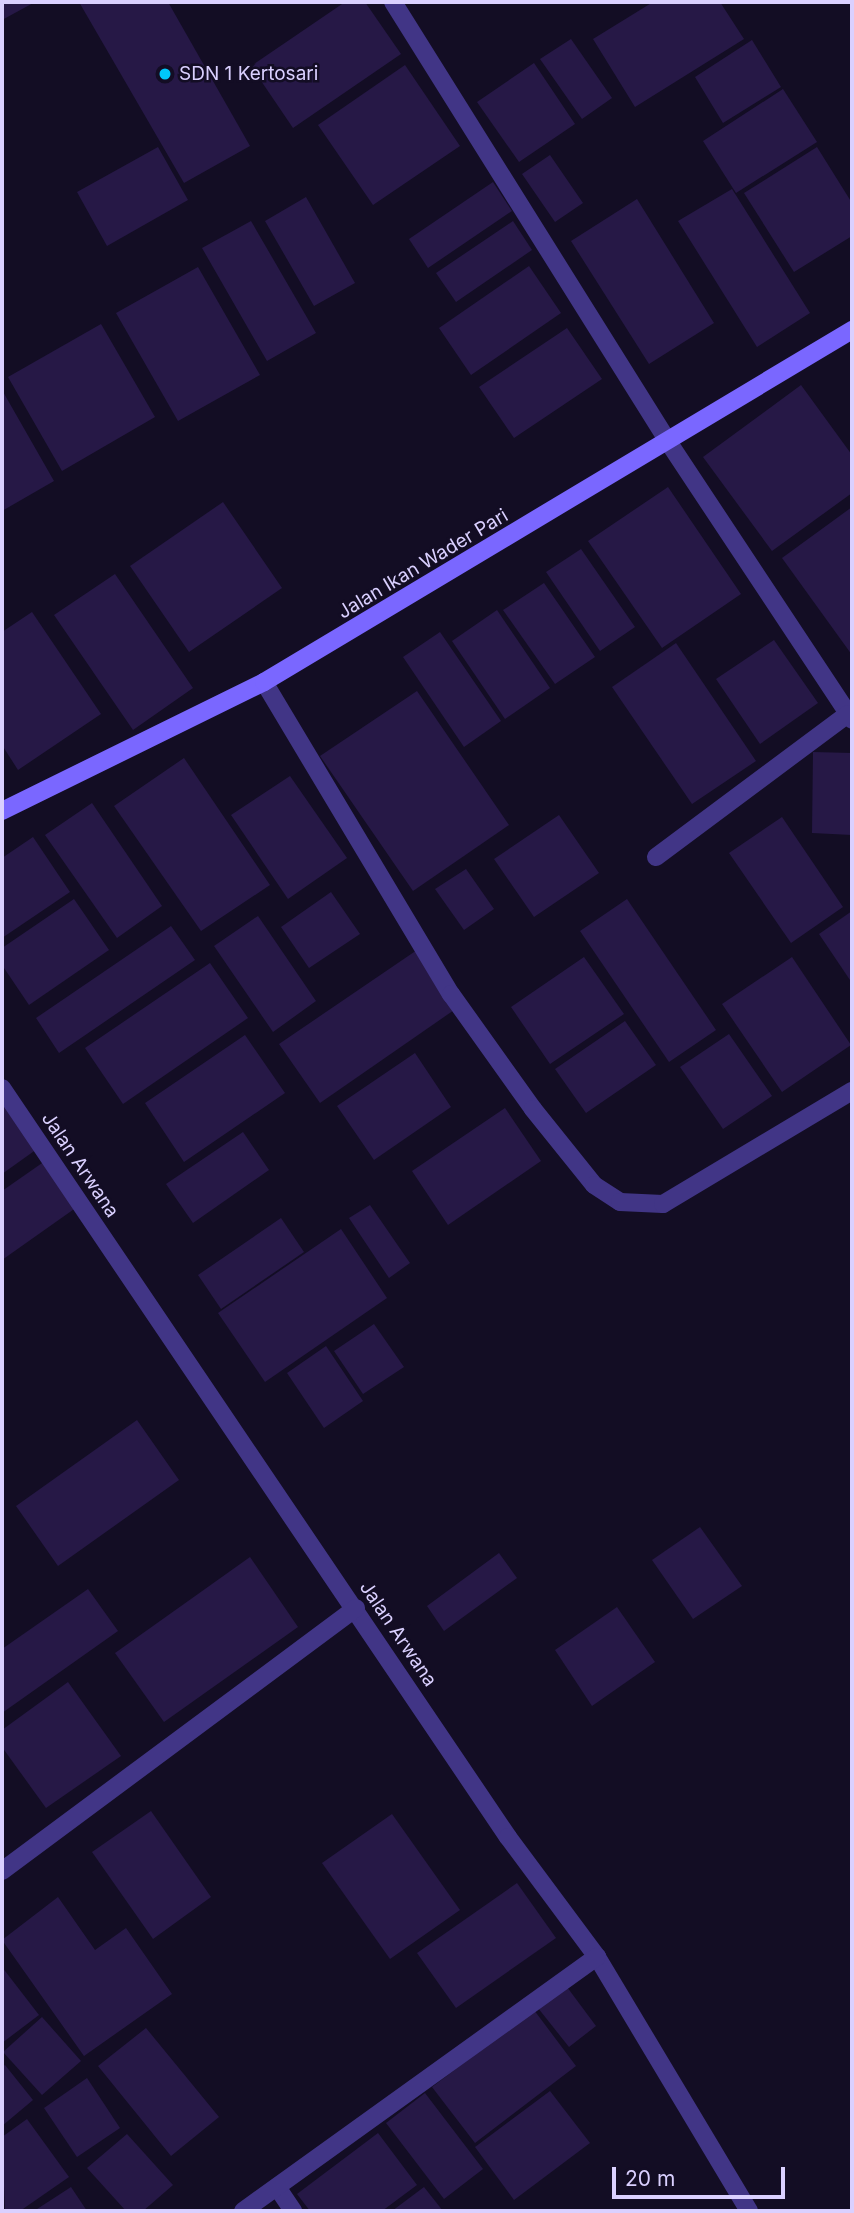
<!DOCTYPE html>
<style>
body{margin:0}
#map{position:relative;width:854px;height:2213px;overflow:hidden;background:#130d24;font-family:Inter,sans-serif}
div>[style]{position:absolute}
.building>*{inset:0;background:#261846}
.street>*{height:18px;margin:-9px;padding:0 9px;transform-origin:9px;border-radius:9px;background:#413586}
.secondary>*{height:18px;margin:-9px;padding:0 9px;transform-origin:9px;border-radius:9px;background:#7a67ff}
.dots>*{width:19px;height:19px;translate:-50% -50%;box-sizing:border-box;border:4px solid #130d24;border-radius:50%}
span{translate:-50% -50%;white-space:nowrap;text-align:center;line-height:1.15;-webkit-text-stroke:5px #130d24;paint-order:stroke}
.poi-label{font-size:19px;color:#dad0ff}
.left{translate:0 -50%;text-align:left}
.street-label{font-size:19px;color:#dad0ff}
.frame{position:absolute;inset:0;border:4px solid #dad0ff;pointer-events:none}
.scale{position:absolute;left:612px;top:2167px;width:173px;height:32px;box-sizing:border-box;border:4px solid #dad0ff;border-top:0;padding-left:9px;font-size:21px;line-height:24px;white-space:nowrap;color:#dad0ff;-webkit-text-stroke:5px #130d24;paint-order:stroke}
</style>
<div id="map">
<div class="building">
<div style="clip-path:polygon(2px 2px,35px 2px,2px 20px)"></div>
<div style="clip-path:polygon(79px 2px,168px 2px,250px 146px,184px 183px)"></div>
<div style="clip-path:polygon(345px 2px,365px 2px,401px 54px,293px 128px,251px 66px)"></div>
<div style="clip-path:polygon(653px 2px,720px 2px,744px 39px,635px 107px,593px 39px)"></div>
<div style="clip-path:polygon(571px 39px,612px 98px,582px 119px,540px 59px)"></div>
<div style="clip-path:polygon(752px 40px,781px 87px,723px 123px,695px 77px)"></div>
<div style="clip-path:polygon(534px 63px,575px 124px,519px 162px,477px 102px)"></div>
<div style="clip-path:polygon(405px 65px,460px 146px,373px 205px,318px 125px)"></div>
<div style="clip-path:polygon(783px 89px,817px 142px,736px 193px,703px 141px)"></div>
<div style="clip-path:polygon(158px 147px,188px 200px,107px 246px,77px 192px)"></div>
<div style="clip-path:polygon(817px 147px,852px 203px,852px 236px,794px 272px,744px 193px)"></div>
<div style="clip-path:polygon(550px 155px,583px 203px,555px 222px,522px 174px)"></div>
<div style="clip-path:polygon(493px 182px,512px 211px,428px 268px,409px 239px)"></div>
<div style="clip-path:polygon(732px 189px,810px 313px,757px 347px,678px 221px)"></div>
<div style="clip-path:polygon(306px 197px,355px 283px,314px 306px,265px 221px)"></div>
<div style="clip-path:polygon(637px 199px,714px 323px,649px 364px,571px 241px)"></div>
<div style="clip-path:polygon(251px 221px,316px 333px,267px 361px,202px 248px)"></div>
<div style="clip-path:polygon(513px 221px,532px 250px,456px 302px,436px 273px)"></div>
<div style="clip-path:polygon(529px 266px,561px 313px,471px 375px,439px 328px)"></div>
<div style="clip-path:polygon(198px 267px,260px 375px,178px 421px,116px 313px)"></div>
<div style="clip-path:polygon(101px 324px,155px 417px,62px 471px,8px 377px)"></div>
<div style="clip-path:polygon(567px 328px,602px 379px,514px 438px,479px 387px)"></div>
<div style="clip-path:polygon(801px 385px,852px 455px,852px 493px,772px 551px,703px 457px)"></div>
<div style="clip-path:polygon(2px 390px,54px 481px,2px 511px)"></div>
<div style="clip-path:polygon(668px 487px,741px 594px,662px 648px,588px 541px)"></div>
<div style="clip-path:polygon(223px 502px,282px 588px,189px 652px,130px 566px)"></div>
<div style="clip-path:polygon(852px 507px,852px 655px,782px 558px)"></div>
<div style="clip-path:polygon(581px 549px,635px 627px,600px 651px,546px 572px)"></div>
<div style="clip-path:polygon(115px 574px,193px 688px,133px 730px,54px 615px)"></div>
<div style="clip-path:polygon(544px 583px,595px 657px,555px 684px,503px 610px)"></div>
<div style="clip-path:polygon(497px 610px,550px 688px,505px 719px,452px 641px)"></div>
<div style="clip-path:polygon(32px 612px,101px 714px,18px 770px,2px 745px,2px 632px)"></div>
<div style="clip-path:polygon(440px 632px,501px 721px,464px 747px,403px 657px)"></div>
<div style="clip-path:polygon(774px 640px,818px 703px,760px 744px,716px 679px)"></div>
<div style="clip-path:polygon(676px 643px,756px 761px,692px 804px,612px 687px)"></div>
<div style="clip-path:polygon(417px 691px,509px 825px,413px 891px,320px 756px)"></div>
<div style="clip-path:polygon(813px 752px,852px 753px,852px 835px,812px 833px)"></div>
<div style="clip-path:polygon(184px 758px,270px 885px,201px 931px,114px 806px)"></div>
<div style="clip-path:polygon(290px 776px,347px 858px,288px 899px,231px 815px)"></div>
<div style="clip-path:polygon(92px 803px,162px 906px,117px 938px,45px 835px)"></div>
<div style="clip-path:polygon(559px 815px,599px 873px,534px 917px,494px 859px)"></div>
<div style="clip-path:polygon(782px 817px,843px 907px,791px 943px,729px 853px)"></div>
<div style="clip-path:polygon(33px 837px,70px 892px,2px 938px,2px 858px)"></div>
<div style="clip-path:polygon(466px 869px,494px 909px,464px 930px,435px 889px)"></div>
<div style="clip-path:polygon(331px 892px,360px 934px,309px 968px,281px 927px)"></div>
<div style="clip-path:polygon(74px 899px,109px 950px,29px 1005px,2px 965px,2px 948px)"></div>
<div style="clip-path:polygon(627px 899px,716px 1030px,669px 1062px,580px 931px)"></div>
<div style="clip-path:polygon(852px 911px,852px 983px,819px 934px)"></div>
<div style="clip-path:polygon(258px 916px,316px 1001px,273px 1032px,214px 946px)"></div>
<div style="clip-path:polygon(171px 926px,195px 960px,59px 1053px,36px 1018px)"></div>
<div style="clip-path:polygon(417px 950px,457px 1008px,320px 1103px,279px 1044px)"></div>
<div style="clip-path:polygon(584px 957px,624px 1014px,550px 1064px,511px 1007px)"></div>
<div style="clip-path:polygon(792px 957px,851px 1045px,782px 1092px,722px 1004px)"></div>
<div style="clip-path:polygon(210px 963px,248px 1018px,123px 1104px,85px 1048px)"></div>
<div style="clip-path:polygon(625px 1021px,656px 1065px,586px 1113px,555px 1069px)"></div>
<div style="clip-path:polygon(729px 1034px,772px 1096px,723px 1129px,680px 1067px)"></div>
<div style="clip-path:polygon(245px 1035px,285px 1093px,184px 1162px,145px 1103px)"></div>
<div style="clip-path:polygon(415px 1053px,451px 1107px,374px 1160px,337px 1106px)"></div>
<div style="clip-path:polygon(2px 1099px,37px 1149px,2px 1174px)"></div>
<div style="clip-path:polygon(505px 1108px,541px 1161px,448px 1225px,412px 1171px)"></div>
<div style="clip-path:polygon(243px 1132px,269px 1170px,193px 1223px,166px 1184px)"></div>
<div style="clip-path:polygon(45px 1161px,77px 1207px,2px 1260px,2px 1191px)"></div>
<div style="clip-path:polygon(370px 1205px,410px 1263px,389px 1278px,349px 1218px)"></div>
<div style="clip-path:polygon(281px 1218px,304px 1252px,221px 1309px,198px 1275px)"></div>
<div style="clip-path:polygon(341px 1229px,387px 1298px,265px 1382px,218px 1313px)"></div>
<div style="clip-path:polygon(374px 1324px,404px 1367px,363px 1394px,334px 1351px)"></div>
<div style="clip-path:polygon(326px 1346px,363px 1401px,324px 1428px,287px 1373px)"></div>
<div style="clip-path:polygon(137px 1420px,179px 1480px,58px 1566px,16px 1506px)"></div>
<div style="clip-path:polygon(700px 1527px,742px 1586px,693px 1619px,652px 1560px)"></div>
<div style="clip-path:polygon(499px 1553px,517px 1578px,444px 1631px,427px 1606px)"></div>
<div style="clip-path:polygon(250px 1557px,298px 1627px,164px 1722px,115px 1653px)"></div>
<div style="clip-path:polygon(88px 1589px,118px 1631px,2px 1713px,2px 1649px)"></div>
<div style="clip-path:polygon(617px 1607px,655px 1662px,592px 1706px,555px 1650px)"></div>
<div style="clip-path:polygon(68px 1682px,121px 1756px,46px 1808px,2px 1747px,2px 1730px)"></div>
<div style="clip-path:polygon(151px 1811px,211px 1897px,153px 1939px,92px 1852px)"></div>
<div style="clip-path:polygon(392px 1814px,460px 1910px,390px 1959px,322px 1863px)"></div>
<div style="clip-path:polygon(517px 1883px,556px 1938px,456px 2008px,417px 1953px)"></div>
<div style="clip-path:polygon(58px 1897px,95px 1950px,126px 1928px,172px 1994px,84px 2056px,2px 1940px)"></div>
<div style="clip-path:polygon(2px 1967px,39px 2015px,2px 2043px)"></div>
<div style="clip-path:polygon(567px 1987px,596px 2026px,569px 2047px,538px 2008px)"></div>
<div style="clip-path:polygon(534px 2010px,576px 2066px,475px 2143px,432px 2087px)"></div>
<div style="clip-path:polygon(42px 2017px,81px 2061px,42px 2095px,3px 2052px)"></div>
<div style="clip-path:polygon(146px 2028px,219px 2117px,171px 2156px,98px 2066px)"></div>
<div style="clip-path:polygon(5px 2065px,33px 2100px,2px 2126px,2px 2067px)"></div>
<div style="clip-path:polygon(87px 2078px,120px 2128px,77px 2157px,44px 2108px)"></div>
<div style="clip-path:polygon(550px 2091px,590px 2143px,514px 2200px,475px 2147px)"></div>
<div style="clip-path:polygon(425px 2093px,483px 2169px,444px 2199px,386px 2123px)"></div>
<div style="clip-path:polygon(27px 2119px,69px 2177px,20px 2211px,5px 2211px,2px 2137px)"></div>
<div style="clip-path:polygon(378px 2133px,417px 2185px,382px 2211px,310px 2211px,297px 2194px)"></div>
<div style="clip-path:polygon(127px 2134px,173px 2185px,143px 2211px,126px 2211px,87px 2168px)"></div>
<div style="clip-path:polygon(71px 2187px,87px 2211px,34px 2211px)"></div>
<div style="clip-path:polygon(424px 2187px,443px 2211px,392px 2211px)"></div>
</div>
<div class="street">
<div style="left:393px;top:2px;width:520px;rotate:57.96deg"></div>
<div style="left:669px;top:443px;width:332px;rotate:56.5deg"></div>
<div style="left:264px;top:682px;width:364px;rotate:59.1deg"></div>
<div style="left:451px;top:994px;width:141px;rotate:54.5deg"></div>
<div style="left:533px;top:1109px;width:97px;rotate:51.2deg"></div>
<div style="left:594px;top:1185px;width:31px;rotate:33deg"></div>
<div style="left:620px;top:1202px;width:43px;rotate:2.7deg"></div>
<div style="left:663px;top:1204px;width:220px;rotate:-30.9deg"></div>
<div style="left:656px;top:857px;width:239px;rotate:-36.7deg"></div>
<div style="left:2px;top:1088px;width:904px;rotate:55.96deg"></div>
<div style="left:508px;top:1837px;width:149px;rotate:53.4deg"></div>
<div style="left:597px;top:1957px;width:296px;rotate:59.1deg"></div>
<div style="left:2px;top:1871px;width:441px;rotate:-36.6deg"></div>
<div style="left:277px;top:2187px;width:29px;rotate:56deg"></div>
<div style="left:243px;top:2211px;width:436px;rotate:-35.7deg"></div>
</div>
<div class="secondary">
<div style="left:2px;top:811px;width:292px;rotate:-26.2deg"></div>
<div style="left:264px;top:682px;width:685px;rotate:-30.91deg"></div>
</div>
<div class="dots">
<div style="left:165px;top:74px;background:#00c8fb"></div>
</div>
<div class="poi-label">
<span class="left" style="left:179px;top:74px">SDN 1 Kertosari</span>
</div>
<div class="street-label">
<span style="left:423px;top:564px;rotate:-31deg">Jalan Ikan Wader Pari</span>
<span style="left:80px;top:1165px;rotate:56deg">Jalan Arwana</span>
<span style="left:398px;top:1634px;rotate:56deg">Jalan Arwana</span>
</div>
<div class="frame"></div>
<div class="scale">20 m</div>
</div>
